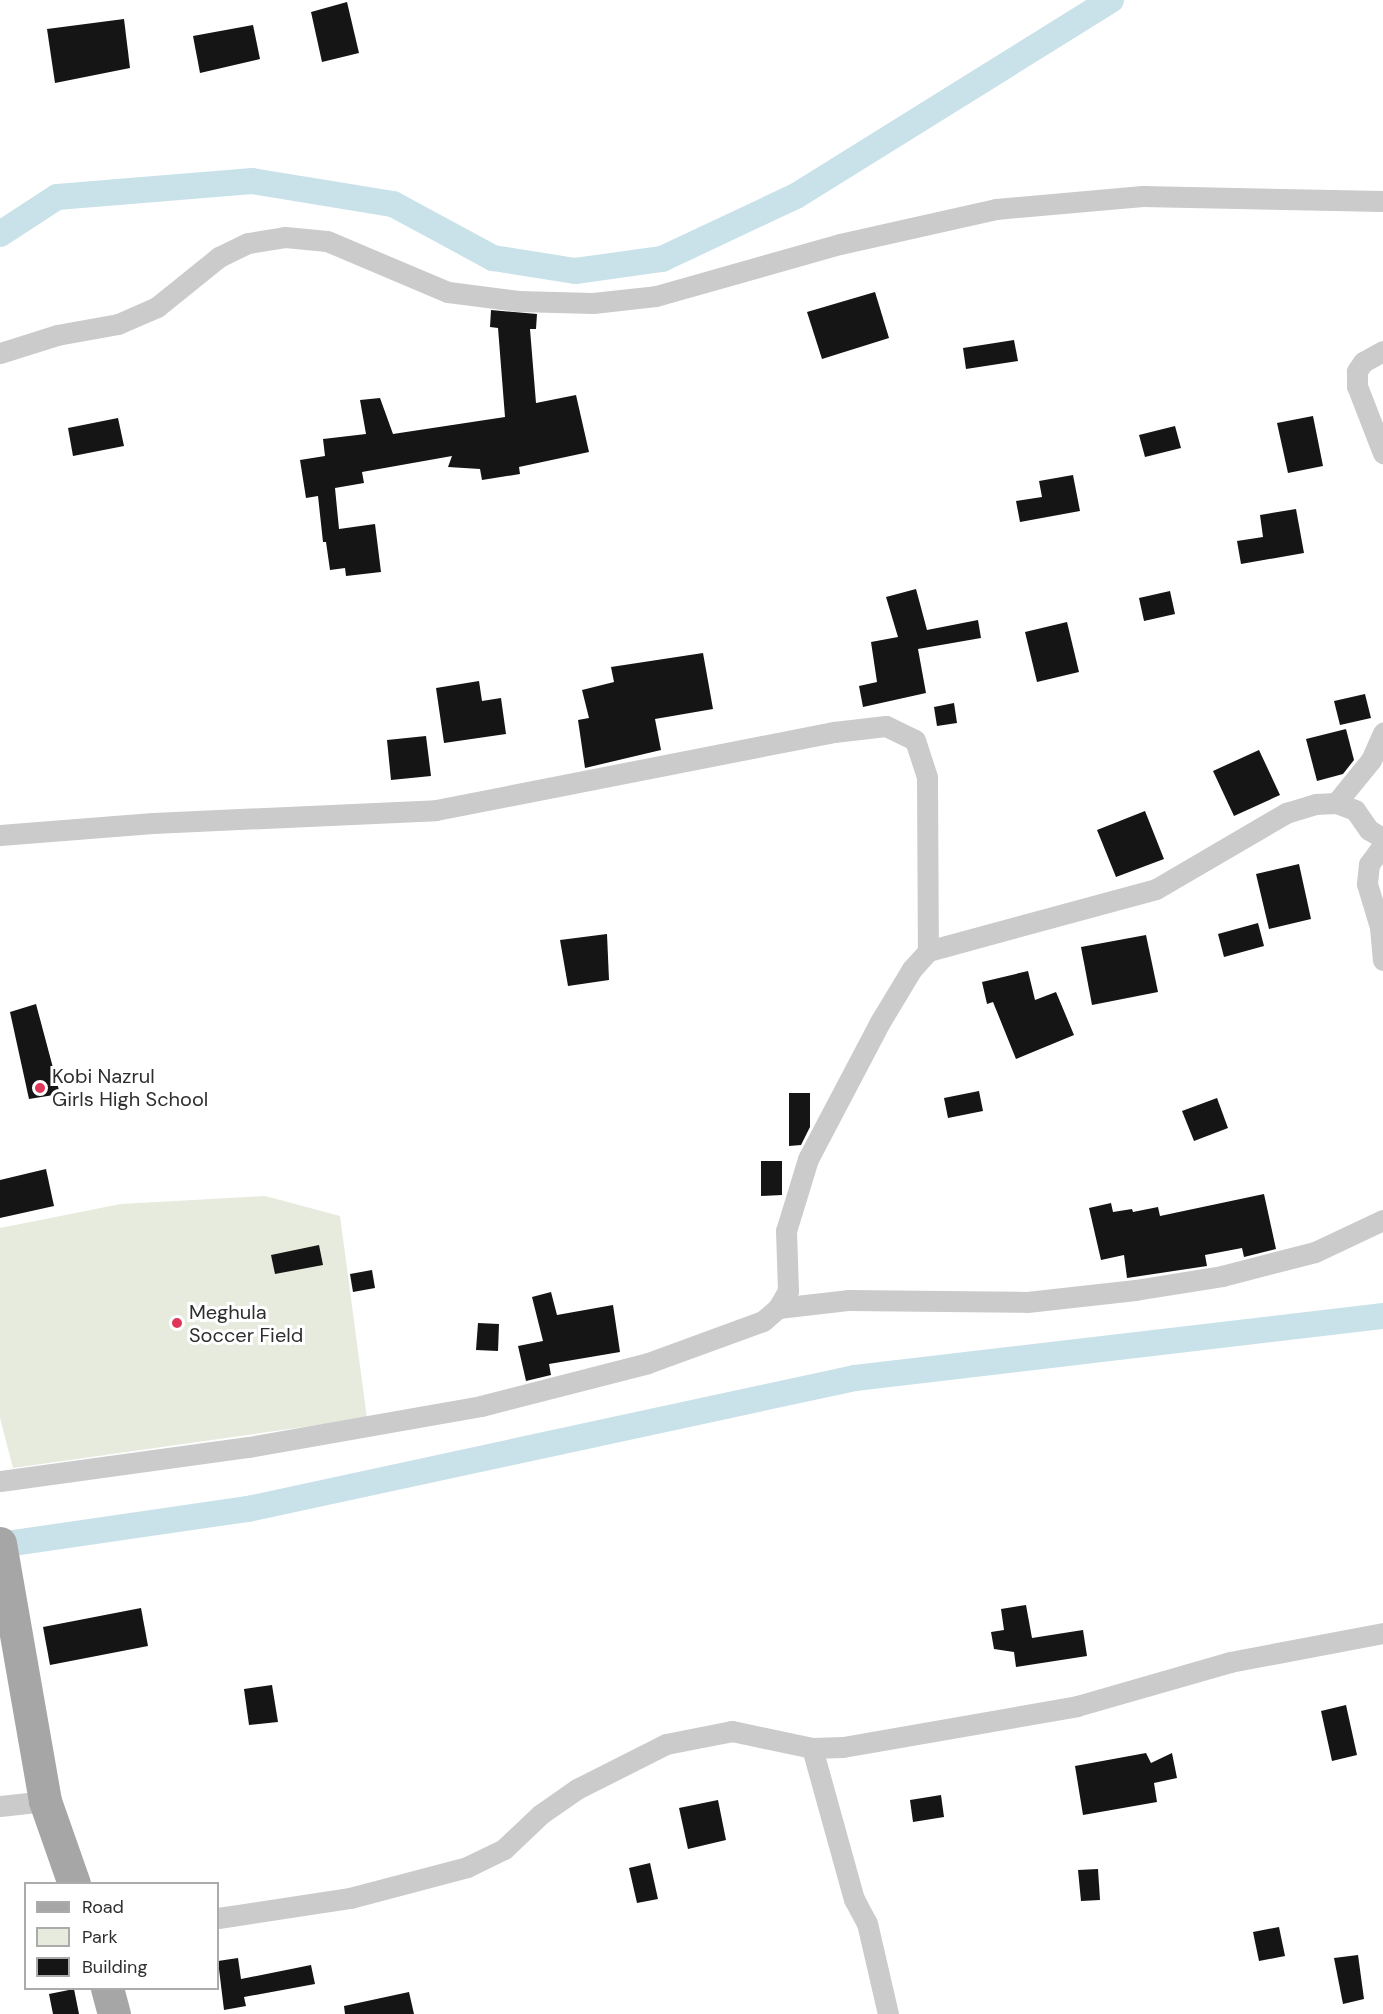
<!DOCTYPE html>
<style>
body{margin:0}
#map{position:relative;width:1383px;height:2014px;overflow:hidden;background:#fff;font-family:"DM Sans",sans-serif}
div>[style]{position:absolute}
.green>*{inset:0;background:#e6ebdd}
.canal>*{height:26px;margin:-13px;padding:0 13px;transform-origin:13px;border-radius:13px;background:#c9e2ea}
.building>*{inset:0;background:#151515}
.minor>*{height:21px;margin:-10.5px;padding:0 10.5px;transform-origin:10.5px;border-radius:10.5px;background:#cbcbcb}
.primary>*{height:33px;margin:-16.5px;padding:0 16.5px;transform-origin:16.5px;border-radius:16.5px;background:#a6a6a6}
.dots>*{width:16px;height:16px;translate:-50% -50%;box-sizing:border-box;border:3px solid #fff;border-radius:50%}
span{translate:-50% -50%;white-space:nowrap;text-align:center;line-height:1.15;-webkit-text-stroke:6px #fff;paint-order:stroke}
.poi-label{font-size:20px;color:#2e2e2e}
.left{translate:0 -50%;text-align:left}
.legend{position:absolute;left:24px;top:1882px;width:195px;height:108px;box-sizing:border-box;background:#fff;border:2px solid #ababab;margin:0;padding:8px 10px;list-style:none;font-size:18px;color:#2e2e2e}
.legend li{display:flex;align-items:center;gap:12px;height:30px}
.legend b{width:30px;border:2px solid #ababab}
</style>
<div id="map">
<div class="green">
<div style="clip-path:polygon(265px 1196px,340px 1216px,367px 1418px,13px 1468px,0 1418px,0 1228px,121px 1204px)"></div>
</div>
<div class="canal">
<div style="left:0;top:234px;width:68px;rotate:-33deg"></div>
<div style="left:57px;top:197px;width:196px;rotate:-4.7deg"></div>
<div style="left:252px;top:181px;width:143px;rotate:9.3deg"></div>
<div style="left:393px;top:204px;width:114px;rotate:28.4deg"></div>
<div style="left:493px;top:258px;width:83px;rotate:9deg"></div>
<div style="left:575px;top:271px;width:88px;rotate:-7.9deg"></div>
<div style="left:662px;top:259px;width:148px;rotate:-25.2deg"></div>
<div style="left:796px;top:196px;width:371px;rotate:-31.9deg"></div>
<div style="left:0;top:1545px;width:251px;rotate:-8.3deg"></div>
<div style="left:248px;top:1509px;width:621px;rotate:-12.18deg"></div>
<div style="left:855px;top:1378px;width:532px;rotate:-6.7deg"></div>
</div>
<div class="building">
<div style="clip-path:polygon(347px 2px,359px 53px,322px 62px,311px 12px)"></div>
<div style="clip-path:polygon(124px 19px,130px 68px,55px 83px,47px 29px)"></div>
<div style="clip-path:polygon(253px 25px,260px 59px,200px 73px,193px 36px)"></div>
<div style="clip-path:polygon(875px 292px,889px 338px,822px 359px,807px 312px)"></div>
<div style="clip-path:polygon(491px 310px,537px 314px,536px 329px,530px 329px,536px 403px,576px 395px,589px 452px,519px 467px,520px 474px,482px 480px,480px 469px,448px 467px,452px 456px,362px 472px,364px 483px,335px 488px,339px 529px,375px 524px,381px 572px,346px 576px,345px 568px,330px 570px,326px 542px,323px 542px,318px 496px,306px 498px,300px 460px,325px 456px,323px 439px,366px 434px,360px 400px,380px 398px,393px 434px,505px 417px,498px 328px,490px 327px)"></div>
<div style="clip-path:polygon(1014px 340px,1018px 361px,966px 369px,963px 348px)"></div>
<div style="clip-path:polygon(1313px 416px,1323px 466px,1288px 473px,1277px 423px)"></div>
<div style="clip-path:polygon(118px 418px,124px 446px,73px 456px,68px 428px)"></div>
<div style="clip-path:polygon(1175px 426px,1181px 448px,1145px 457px,1139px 435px)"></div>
<div style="clip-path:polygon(1073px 475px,1080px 511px,1020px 522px,1016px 501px,1042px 497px,1039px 481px)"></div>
<div style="clip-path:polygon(1296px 509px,1304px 553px,1241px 564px,1237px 541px,1263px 537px,1260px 515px)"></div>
<div style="clip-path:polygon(916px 589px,927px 630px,978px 620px,981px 638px,918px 649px,926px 693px,863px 707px,859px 686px,877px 682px,871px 642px,898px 637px,886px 597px)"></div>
<div style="clip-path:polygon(1170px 591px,1175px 614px,1144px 621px,1139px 598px)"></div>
<div style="clip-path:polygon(1067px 622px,1079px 672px,1037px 682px,1025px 632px)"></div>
<div style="clip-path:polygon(703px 653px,713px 709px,655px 719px,661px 750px,585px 768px,578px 720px,589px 718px,582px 690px,614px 682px,611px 667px)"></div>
<div style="clip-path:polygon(479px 681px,482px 701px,501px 698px,506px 734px,444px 743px,436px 688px)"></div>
<div style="clip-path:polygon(1365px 694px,1371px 718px,1340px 725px,1334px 701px)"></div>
<div style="clip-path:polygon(954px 703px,957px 723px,937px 726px,934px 707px)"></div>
<div style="clip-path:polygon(1346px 729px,1354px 760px,1343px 774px,1317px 781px,1306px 739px)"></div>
<div style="clip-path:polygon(426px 736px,431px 776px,391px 780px,387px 740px)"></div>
<div style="clip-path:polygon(1259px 750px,1280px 795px,1234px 816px,1213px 771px)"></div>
<div style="clip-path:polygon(1145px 811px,1164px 859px,1116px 877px,1097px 830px)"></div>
<div style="clip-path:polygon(1299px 864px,1311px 919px,1269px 929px,1256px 874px)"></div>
<div style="clip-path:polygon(1258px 923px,1264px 946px,1224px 957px,1218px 934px)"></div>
<div style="clip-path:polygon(607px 934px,609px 980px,568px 986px,560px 940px)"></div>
<div style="clip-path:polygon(1146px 935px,1158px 992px,1092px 1005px,1081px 947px)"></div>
<div style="clip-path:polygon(1028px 971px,1035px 1000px,1056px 992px,1074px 1035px,1016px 1059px,993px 1002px,987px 1004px,982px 982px)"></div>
<div style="clip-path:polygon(36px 1004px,60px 1094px,29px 1099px,10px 1012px)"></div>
<div style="clip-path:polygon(979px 1091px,983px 1111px,948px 1118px,944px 1098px)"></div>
<div style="clip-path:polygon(789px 1093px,810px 1093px,810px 1127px,801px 1145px,789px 1146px)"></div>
<div style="clip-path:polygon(1217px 1098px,1228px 1128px,1194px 1141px,1182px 1111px)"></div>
<div style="clip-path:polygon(761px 1161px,782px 1161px,782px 1195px,761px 1196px)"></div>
<div style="clip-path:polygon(46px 1169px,54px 1206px,0 1218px,0 1180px)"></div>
<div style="clip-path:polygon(1264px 1194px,1276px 1249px,1244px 1257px,1242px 1248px,1205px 1255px,1207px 1266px,1127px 1278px,1124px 1255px,1101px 1260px,1089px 1208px,1111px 1203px,1113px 1212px,1132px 1209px,1133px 1212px,1158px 1207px,1160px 1216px)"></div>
<div style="clip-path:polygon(319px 1245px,323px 1265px,275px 1274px,271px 1255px)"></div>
<div style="clip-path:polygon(372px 1270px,375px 1288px,353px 1292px,350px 1274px)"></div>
<div style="clip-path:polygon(551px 1292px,557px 1315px,613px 1305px,620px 1352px,549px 1364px,551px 1375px,526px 1381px,518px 1346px,543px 1341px,532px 1297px)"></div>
<div style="clip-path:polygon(478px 1323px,499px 1324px,498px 1351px,476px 1350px)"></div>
<div style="clip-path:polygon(1026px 1605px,1032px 1638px,1083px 1630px,1087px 1656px,1016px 1667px,1014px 1652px,994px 1649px,991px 1632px,1004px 1630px,1001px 1609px)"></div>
<div style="clip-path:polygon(141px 1608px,148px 1646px,50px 1665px,43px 1627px)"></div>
<div style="clip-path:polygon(272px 1685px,278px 1722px,249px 1725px,244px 1689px)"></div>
<div style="clip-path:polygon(1346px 1705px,1357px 1755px,1332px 1761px,1321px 1711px)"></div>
<div style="clip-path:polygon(1146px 1753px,1151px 1763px,1172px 1753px,1177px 1778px,1154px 1783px,1157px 1802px,1083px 1815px,1075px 1766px)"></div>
<div style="clip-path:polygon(941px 1795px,944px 1817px,913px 1822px,910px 1800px)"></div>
<div style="clip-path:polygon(718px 1800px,726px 1840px,688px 1849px,679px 1808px)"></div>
<div style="clip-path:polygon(650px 1863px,658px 1899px,637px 1903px,629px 1868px)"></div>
<div style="clip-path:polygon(1098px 1869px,1100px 1900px,1081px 1901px,1078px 1870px)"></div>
<div style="clip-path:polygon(1279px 1927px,1285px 1956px,1259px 1961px,1253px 1932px)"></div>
<div style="clip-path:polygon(1358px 1955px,1364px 1999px,1343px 2004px,1334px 1958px)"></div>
<div style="clip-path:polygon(238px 1958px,241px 1979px,311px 1965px,315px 1984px,244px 1997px,246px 2006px,224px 2010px,218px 1961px)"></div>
<div style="clip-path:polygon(74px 1989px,79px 2014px,53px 2014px,49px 1994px)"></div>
<div style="clip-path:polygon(409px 1992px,414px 2014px,345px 2014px,344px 2006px)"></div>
</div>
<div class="minor">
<div style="left:1383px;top:351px;width:23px;rotate:151deg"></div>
<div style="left:1363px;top:362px;width:11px;rotate:124deg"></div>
<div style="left:1357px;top:371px;width:15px;rotate:90deg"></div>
<div style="left:1357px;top:386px;width:72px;rotate:68.8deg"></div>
<div style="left:0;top:353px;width:60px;rotate:-17.5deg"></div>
<div style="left:57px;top:335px;width:62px;rotate:-10.2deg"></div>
<div style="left:118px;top:324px;width:43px;rotate:-23.6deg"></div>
<div style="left:157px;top:307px;width:80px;rotate:-38.9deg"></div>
<div style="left:219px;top:257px;width:32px;rotate:-26deg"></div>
<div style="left:248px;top:243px;width:37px;rotate:-9deg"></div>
<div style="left:285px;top:237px;width:42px;rotate:5.4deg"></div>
<div style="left:327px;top:241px;width:131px;rotate:22.9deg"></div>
<div style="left:448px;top:292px;width:71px;rotate:7.3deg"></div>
<div style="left:518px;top:301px;width:75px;rotate:1.5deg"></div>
<div style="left:593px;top:303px;width:63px;rotate:-6.3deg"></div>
<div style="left:656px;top:296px;width:191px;rotate:-15.8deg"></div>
<div style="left:840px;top:244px;width:160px;rotate:-12.6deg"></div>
<div style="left:996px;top:209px;width:147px;rotate:-5.1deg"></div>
<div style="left:1142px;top:196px;width:241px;rotate:1.2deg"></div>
<div style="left:1336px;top:803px;width:55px;rotate:-50.9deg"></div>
<div style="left:1371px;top:760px;width:30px;rotate:-66deg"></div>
<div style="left:0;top:835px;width:153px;rotate:-4.5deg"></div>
<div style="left:153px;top:823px;width:283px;rotate:-2.6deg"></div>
<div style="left:436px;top:810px;width:406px;rotate:-11.1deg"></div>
<div style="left:834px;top:732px;width:52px;rotate:-6.6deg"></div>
<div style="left:886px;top:726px;width:32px;rotate:26deg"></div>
<div style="left:915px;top:740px;width:39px;rotate:72deg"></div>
<div style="left:927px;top:777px;width:174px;rotate:89.7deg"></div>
<div style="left:1383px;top:845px;width:24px;rotate:126deg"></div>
<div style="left:1369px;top:864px;width:20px;rotate:96deg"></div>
<div style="left:1367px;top:884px;width:45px;rotate:73.2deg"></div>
<div style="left:1380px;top:927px;width:33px;rotate:85deg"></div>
<div style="left:778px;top:1308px;width:70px;rotate:-6.5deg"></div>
<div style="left:848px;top:1300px;width:179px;rotate:0.6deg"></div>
<div style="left:1027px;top:1302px;width:109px;rotate:-6.3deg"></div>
<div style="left:1135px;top:1290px;width:88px;rotate:-9.1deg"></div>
<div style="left:1222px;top:1276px;width:96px;rotate:-14.5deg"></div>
<div style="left:1315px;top:1252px;width:75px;rotate:-25.2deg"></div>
<div style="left:0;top:1481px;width:251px;rotate:-7.8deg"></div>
<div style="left:249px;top:1447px;width:236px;rotate:-10deg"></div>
<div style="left:481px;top:1406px;width:172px;rotate:-14.4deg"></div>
<div style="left:648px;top:1363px;width:122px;rotate:-20.1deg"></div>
<div style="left:763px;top:1321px;width:20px;rotate:-41deg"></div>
<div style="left:778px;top:1308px;width:20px;rotate:-60deg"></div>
<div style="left:788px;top:1291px;width:60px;rotate:-91.9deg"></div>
<div style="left:786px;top:1231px;width:75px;rotate:-73deg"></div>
<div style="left:808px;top:1159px;width:155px;rotate:-62.3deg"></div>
<div style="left:880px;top:1022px;width:62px;rotate:-58.9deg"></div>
<div style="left:912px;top:969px;width:24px;rotate:-48deg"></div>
<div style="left:928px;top:951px;width:236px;rotate:-15.2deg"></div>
<div style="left:1156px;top:889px;width:151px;rotate:-30.3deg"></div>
<div style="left:1286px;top:813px;width:31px;rotate:-17deg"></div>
<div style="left:1316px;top:804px;width:20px;rotate:-3deg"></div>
<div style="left:1336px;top:803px;width:20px;rotate:20deg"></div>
<div style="left:1355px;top:810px;width:24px;rotate:55deg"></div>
<div style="left:1369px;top:830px;width:16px;rotate:30deg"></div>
<div style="left:812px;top:1748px;width:157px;rotate:74.5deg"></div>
<div style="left:854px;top:1899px;width:27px;rotate:62deg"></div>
<div style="left:867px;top:1923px;width:93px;rotate:77deg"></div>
<div style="left:0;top:1806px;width:45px;rotate:-6.3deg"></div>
<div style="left:218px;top:1918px;width:134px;rotate:-8.6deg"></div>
<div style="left:350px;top:1898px;width:121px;rotate:-14.8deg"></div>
<div style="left:467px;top:1867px;width:41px;rotate:-25.9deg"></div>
<div style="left:504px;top:1849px;width:51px;rotate:-43.4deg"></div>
<div style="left:541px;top:1814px;width:44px;rotate:-34.8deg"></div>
<div style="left:577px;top:1789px;width:100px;rotate:-26.8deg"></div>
<div style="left:666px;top:1744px;width:67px;rotate:-11.1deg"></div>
<div style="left:732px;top:1731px;width:82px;rotate:12deg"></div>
<div style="left:812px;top:1748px;width:31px;rotate:-2deg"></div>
<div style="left:843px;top:1747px;width:238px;rotate:-9.9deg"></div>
<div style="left:1077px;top:1706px;width:159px;rotate:-16deg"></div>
<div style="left:1230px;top:1662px;width:156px;rotate:-10.7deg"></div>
</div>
<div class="primary">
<div style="left:0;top:1543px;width:262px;rotate:80.1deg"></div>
<div style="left:45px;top:1801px;width:88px;rotate:70.7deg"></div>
<div style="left:107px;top:1988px;width:27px;rotate:75deg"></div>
</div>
<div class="dots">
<div style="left:40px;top:1088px;background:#df375a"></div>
<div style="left:177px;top:1323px;background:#df375a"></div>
</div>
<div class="poi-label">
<span class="left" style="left:52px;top:1088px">Kobi Nazrul<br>Girls High School</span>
<span class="left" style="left:189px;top:1324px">Meghula<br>Soccer Field</span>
</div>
<ul class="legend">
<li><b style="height:8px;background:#a6a6a6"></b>Road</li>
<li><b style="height:16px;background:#e6ebdd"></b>Park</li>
<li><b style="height:16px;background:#151515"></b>Building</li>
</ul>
</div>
